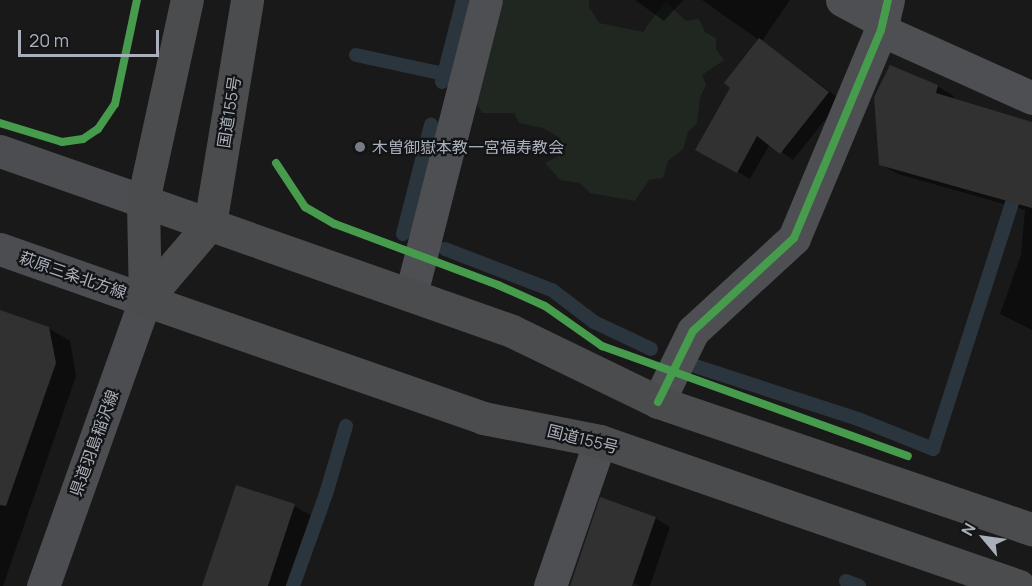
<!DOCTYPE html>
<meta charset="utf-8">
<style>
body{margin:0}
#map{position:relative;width:1032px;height:586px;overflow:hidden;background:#19191a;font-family:Manrope,"Noto Sans JP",sans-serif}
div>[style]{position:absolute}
.green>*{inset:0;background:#1f2720}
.shadow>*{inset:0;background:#0007}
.stream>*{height:14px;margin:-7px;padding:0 7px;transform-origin:7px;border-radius:7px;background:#2b353d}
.building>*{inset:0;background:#313132}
.minor>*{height:33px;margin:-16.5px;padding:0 16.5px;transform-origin:16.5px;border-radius:16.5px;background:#4d4f53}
.secondary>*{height:33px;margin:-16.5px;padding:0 16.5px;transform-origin:16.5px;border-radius:16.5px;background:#4c4d51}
.trunk>*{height:33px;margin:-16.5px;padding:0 16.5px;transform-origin:16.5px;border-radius:16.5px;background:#4b4c4e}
.cycleway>*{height:8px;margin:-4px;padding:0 4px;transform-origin:4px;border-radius:4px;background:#469c4c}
.dots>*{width:16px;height:16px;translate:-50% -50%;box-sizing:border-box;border:3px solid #131416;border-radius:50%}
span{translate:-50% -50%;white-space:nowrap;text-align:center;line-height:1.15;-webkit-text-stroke:4.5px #131416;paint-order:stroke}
.street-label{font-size:16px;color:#aab0bb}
.poi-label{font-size:16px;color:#aab0bb}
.left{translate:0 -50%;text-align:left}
.north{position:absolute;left:954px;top:508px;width:60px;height:60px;-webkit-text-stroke:4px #131416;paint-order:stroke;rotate:299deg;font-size:16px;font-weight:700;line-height:24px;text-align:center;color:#aab0bb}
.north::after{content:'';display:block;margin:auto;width:21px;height:27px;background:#aab0bb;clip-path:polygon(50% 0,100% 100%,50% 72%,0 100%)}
.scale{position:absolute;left:18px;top:30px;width:141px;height:27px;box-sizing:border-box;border:3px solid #aab0bb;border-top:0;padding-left:8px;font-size:18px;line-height:21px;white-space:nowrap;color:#aab0bb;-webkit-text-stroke:4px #131416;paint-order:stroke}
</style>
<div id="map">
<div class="green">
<div style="clip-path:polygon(489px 0,589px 0,589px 7px,599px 23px,644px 32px,648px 24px,666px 2px,686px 21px,699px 19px,705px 32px,716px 38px,716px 49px,724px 60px,702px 75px,706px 85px,700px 97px,697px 123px,688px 132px,683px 149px,668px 161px,663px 178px,649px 180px,635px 201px,590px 193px,580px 183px,560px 180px,545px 163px,564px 153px,560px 138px,543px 128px,519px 123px,514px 113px,482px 113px,475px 101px)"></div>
</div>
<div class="shadow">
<div style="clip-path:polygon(635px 0,683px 0,664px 21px)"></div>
<div style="clip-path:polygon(702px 0,790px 0,762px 41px,841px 100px,793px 160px,770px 144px,750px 179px,698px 149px,759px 40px)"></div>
<div style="clip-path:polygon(937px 86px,954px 96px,953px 100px,1032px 123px,1032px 330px,1000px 314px,1021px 255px,1025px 210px,898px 174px,880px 164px)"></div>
<div style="clip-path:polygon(0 312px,48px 328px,70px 341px,76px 376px,3px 586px,0 586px)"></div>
<div style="clip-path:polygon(294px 506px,314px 517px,291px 586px,203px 586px)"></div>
<div style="clip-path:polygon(655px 518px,670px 527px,650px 586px,641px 586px,610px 574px,613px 586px,571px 586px)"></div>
</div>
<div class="stream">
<div style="left:356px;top:55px;width:90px;rotate:12.2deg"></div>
<div style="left:442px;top:82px;width:85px;rotate:-75.6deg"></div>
<div style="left:403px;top:234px;width:113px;rotate:-75.6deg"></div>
<div style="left:445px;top:249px;width:115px;rotate:21deg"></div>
<div style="left:552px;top:290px;width:53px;rotate:37.3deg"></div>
<div style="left:594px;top:322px;width:63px;rotate:25.3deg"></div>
<div style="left:695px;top:366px;width:171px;rotate:18deg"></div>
<div style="left:858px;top:419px;width:81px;rotate:21.8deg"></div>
<div style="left:933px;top:449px;width:277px;rotate:-72.2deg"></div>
<div style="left:846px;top:581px;width:14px;rotate:21deg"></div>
<div style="left:293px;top:586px;width:98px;rotate:-70.3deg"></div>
<div style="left:326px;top:494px;width:71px;rotate:-73.6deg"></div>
</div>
<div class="building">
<div style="clip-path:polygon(759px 38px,829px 92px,780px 154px,757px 136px,737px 173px,695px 150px,730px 88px,724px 83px)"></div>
<div style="clip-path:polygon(890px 65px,938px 85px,936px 93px,1032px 122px,1032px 208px,879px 165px,874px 97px)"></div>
<div style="clip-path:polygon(0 310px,49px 327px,56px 363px,6px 506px,0 505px)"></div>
<div style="clip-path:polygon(236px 485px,295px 504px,268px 586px,202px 586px)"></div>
<div style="clip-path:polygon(600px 497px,656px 517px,632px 586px,570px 586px)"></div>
</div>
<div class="minor">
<div style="left:842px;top:0;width:47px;rotate:28.2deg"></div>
<div style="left:881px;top:30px;width:166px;rotate:24.2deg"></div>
<div style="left:411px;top:294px;width:303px;rotate:-75.7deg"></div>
<div style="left:658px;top:402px;width:79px;rotate:-63.8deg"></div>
<div style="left:693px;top:331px;width:137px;rotate:-42.6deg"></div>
<div style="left:794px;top:238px;width:225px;rotate:-67.3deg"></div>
<div style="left:881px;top:30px;width:31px;rotate:-77deg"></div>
<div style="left:550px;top:586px;width:153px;rotate:-71deg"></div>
</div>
<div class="secondary">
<div style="left:0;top:151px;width:151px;rotate:19.3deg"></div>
<div style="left:0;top:249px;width:154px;rotate:19.4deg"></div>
<div style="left:145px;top:300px;width:304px;rotate:109.6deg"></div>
</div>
<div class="trunk">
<div style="left:143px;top:201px;width:391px;rotate:19.4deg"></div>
<div style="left:512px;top:331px;width:162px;rotate:25.9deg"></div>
<div style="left:658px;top:402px;width:395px;rotate:18.8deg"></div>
<div style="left:145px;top:300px;width:358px;rotate:19.2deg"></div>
<div style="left:483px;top:418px;width:119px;rotate:11.1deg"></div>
<div style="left:600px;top:441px;width:443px;rotate:19.1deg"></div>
<div style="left:145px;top:300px;width:100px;rotate:-49.5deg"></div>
<div style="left:210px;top:224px;width:227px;rotate:-80.6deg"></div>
<div style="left:145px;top:300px;width:99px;rotate:-91.2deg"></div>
<div style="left:143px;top:201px;width:206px;rotate:-77.7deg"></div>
</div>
<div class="cycleway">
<div style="left:0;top:123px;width:65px;rotate:17deg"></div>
<div style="left:62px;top:142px;width:21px;rotate:-8deg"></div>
<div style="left:83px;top:139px;width:18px;rotate:-34deg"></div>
<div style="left:98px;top:129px;width:30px;rotate:-56deg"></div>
<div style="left:115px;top:104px;width:106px;rotate:-78.1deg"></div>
<div style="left:276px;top:163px;width:53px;rotate:56.6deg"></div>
<div style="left:305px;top:207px;width:34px;rotate:30deg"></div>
<div style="left:335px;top:224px;width:174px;rotate:20.5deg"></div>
<div style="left:498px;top:285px;width:51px;rotate:24.1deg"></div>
<div style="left:545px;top:306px;width:70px;rotate:35.1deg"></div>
<div style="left:602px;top:346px;width:325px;rotate:19.8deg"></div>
<div style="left:658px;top:402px;width:79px;rotate:-63.8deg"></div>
<div style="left:693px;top:331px;width:137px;rotate:-42.6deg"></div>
<div style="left:794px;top:238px;width:225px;rotate:-67.3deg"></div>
<div style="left:881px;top:30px;width:31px;rotate:-77deg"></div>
</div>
<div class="dots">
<div style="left:360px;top:147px;background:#777b83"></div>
</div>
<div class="street-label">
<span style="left:229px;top:112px;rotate:-81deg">国道155号</span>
<span style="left:73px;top:275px;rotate:19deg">萩原三条北方線</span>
<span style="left:583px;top:439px;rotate:14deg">国道155号</span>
<span style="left:94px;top:443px;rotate:-70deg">県道羽島稲沢線</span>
</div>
<div class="poi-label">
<span class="left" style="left:372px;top:147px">木曽御嶽本教一宮福寿教会</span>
</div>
<div class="north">N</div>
<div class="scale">20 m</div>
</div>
